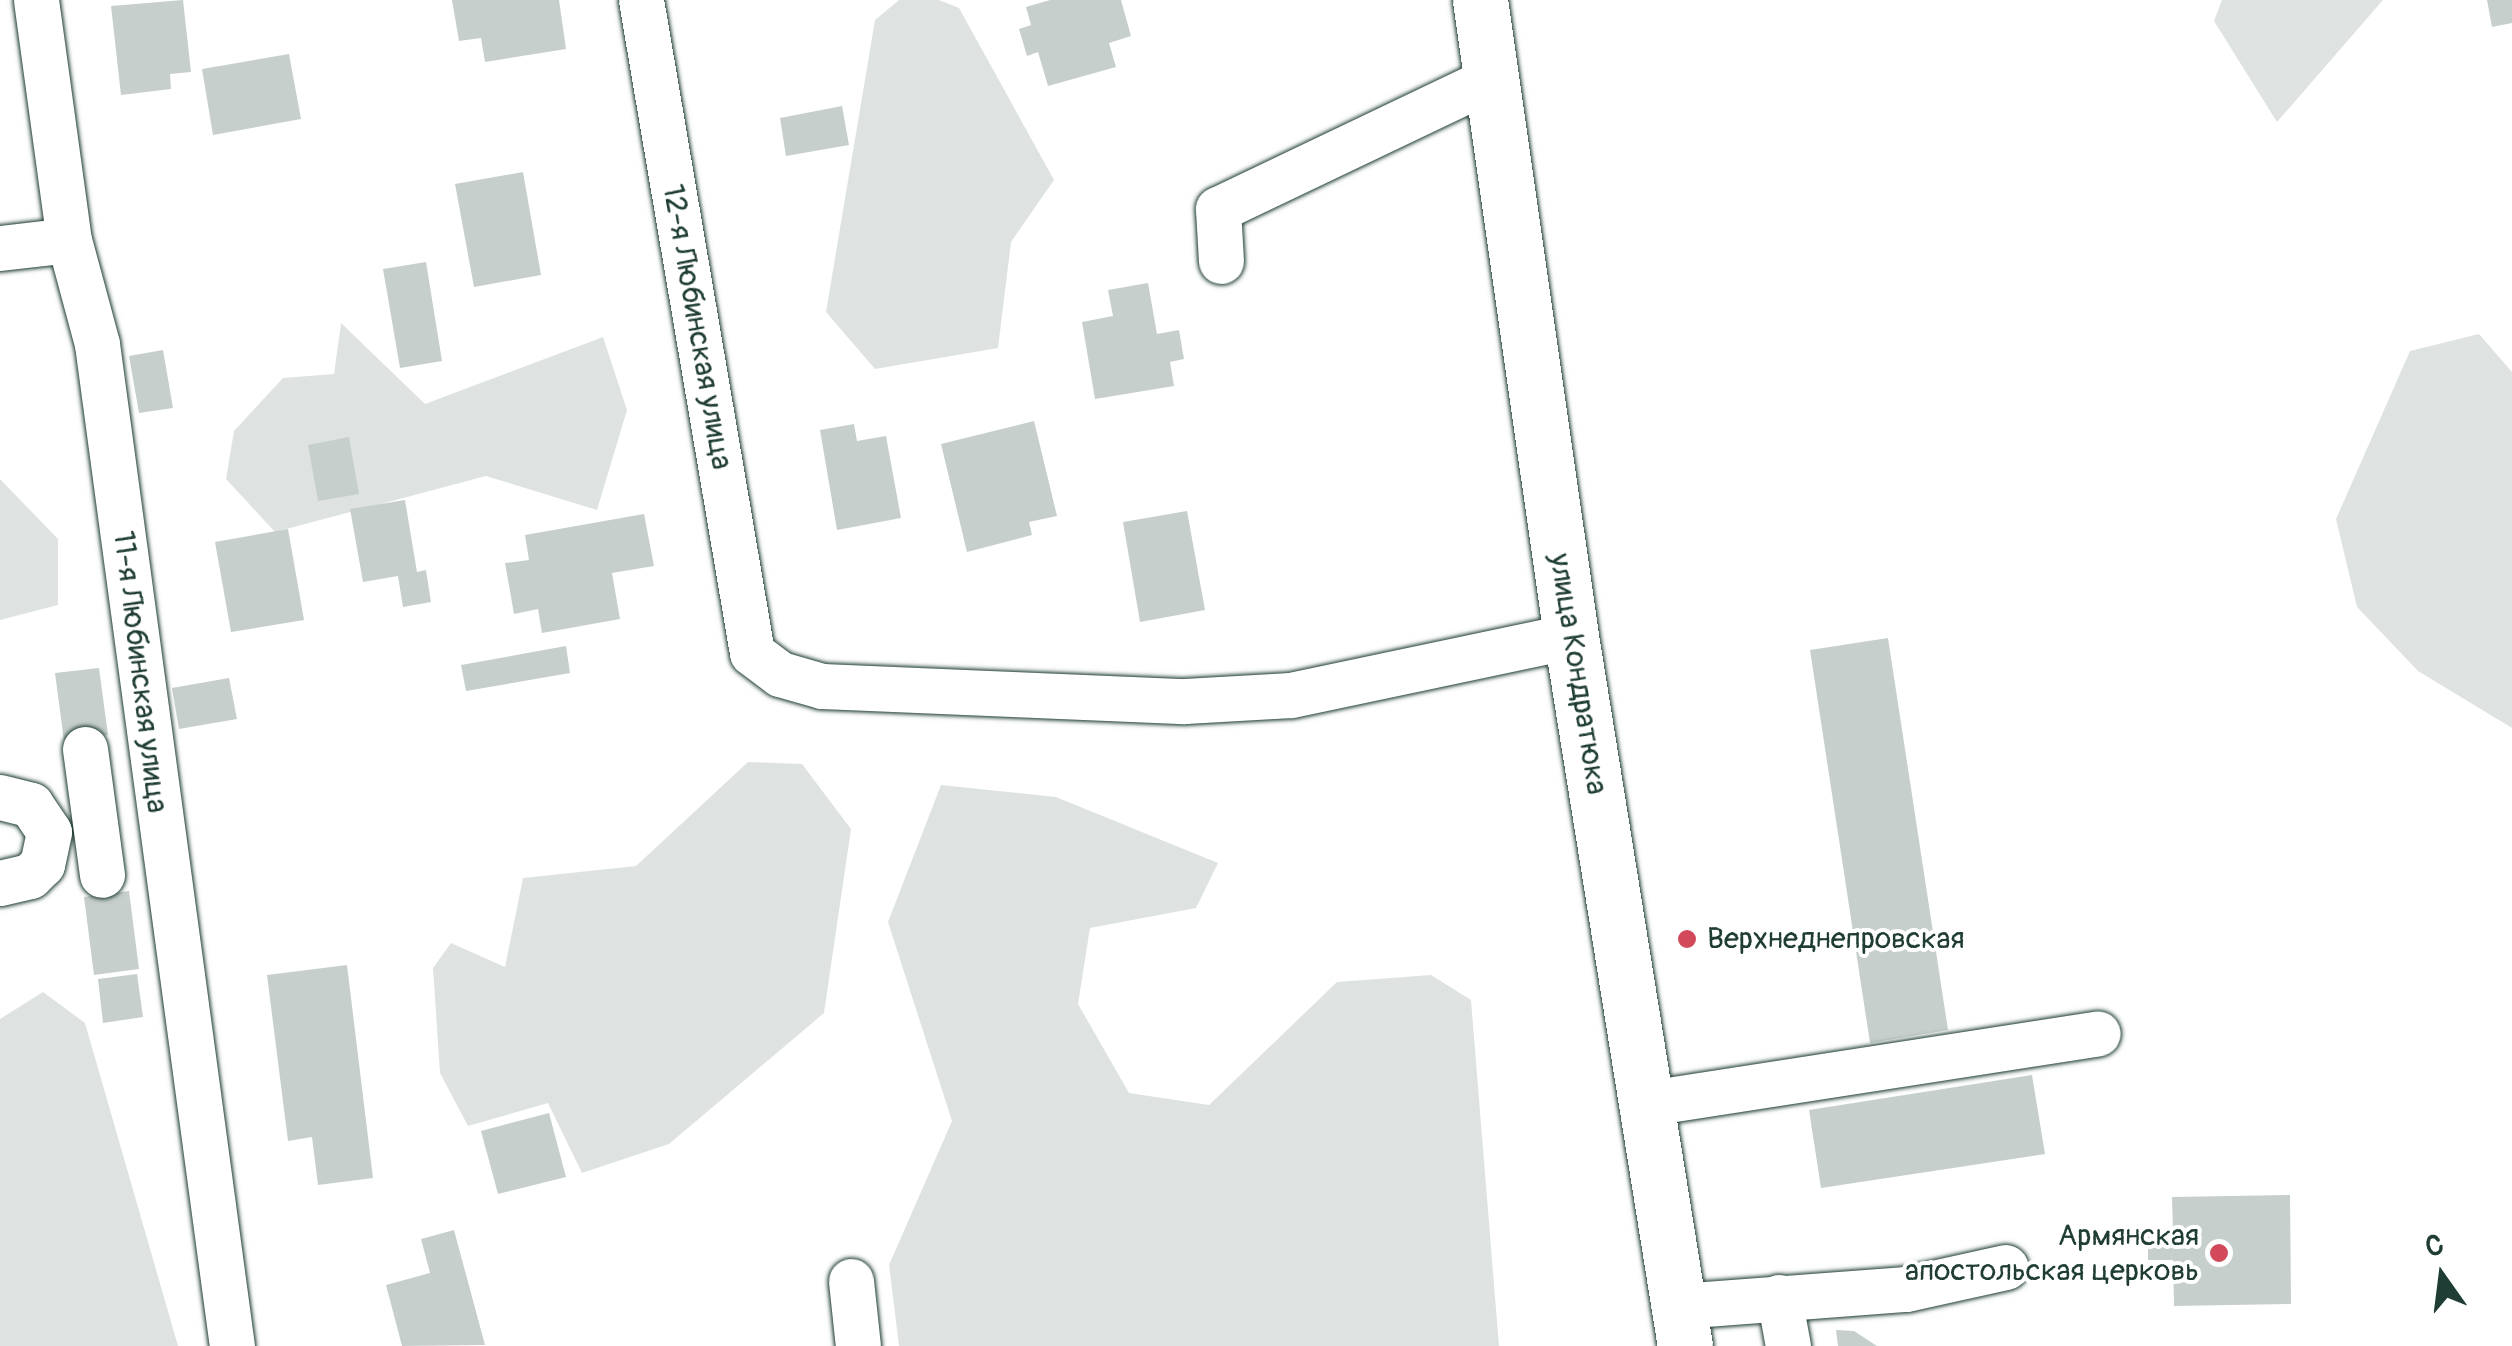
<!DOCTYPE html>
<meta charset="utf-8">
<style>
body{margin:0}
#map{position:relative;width:2512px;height:1346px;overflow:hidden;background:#fff;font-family:Pangolin,sans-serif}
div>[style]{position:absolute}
.green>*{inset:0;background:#dee3e2}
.building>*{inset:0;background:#c7cfcc}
.roads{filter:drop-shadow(0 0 2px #1f3d34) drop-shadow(0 0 2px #1f3d34)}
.minor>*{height:45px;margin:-22.5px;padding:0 22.5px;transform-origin:22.5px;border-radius:22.5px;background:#fff}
.major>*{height:55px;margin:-27.5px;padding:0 27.5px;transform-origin:27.5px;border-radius:27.5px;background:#fff}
.dots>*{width:28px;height:28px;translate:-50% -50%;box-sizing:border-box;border:5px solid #fff;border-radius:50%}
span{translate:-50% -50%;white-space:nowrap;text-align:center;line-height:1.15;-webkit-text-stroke:8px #fff;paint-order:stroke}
.street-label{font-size:30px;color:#1f3d34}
.poi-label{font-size:30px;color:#1f3d34}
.left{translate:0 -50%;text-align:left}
.right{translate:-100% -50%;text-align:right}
.north{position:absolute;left:2392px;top:1226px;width:100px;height:100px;-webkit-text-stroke:8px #fff;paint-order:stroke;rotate:346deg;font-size:28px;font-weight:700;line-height:40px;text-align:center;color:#1f3d34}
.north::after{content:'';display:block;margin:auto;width:35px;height:45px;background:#1f3d34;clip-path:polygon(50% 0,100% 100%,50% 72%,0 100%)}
</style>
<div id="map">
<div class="green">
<div style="clip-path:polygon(899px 0,939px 0,959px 8px,1054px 180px,1011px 242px,998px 348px,875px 369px,826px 312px,875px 20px)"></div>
<div style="clip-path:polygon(2222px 0,2383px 0,2277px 122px,2214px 21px)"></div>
<div style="clip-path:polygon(341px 323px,425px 404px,603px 337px,627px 410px,597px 510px,486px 476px,275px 532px,226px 479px,234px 431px,283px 378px,334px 374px)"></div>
<div style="clip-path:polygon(2479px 334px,2512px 372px,2512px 728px,2418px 671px,2357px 607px,2336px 519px,2410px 351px)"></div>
<div style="clip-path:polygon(0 479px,58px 539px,58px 605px,0 620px)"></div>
<div style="clip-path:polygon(748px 762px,802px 764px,851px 829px,824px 1013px,669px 1144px,582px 1173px,548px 1103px,468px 1126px,440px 1073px,433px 968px,451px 943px,505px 967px,523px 878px,636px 866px)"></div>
<div style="clip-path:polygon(941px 785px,1056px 797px,1218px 863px,1196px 908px,1090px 928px,1078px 1004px,1129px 1093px,1209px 1105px,1337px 982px,1431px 975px,1471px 1000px,1499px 1346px,899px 1346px,889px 1265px,952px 1121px,888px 922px)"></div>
<div style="clip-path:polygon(43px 992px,85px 1023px,178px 1346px,0 1346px,0 1019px)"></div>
</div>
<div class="building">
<div style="clip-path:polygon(183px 0,191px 72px,170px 74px,171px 89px,121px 95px,111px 6px)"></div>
<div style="clip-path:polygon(452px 0,559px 0,566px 49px,485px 62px,481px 38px,459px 41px)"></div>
<div style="clip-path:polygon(1050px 0,1121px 0,1131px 36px,1109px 43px,1116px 67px,1048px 86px,1038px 52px,1027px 56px,1019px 29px,1031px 25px,1026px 7px)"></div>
<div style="clip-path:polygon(2487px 0,2512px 0,2512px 23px,2492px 27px)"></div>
<div style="clip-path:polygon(289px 54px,301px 119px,213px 135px,202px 69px)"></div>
<div style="clip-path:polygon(842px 106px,849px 145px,786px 156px,780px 118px)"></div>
<div style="clip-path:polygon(523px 172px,541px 275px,474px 287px,455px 184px)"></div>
<div style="clip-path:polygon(426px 262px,442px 361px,400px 368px,383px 269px)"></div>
<div style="clip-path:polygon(1148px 283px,1157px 334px,1179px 330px,1184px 359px,1170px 362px,1174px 386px,1095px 399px,1082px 322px,1113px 316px,1108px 290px)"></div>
<div style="clip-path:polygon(163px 350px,173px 408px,139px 413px,129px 356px)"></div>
<div style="clip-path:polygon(1034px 421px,1057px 516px,1029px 522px,1032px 535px,967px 552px,941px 444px)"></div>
<div style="clip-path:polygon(854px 424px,857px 441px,886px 436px,901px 518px,837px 530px,820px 430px)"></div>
<div style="clip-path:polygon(349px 437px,359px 494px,318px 501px,308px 445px)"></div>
<div style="clip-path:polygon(405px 500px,417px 572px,426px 570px,431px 602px,403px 607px,398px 576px,363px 582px,350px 509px)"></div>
<div style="clip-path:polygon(1187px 511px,1205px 610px,1140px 622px,1123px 522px)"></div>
<div style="clip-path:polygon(644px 514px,654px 566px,612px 573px,620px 619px,542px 633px,538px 609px,514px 614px,505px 563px,529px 560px,525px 535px)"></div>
<div style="clip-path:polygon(288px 529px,304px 620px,231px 632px,215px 542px)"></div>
<div style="clip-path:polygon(1888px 638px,1948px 1030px,1870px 1043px,1810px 650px)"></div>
<div style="clip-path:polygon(566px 646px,570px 673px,466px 691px,461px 665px)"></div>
<div style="clip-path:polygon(99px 668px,108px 735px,64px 741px,55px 673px)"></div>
<div style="clip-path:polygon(229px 678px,237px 719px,179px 729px,172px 688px)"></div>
<div style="clip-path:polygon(129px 891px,139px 969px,94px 975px,84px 897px)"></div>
<div style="clip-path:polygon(347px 965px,373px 1178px,318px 1185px,312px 1137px,288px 1141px,267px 975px)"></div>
<div style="clip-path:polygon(137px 974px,143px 1017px,103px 1023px,98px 979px)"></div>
<div style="clip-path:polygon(2032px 1075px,2045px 1154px,1821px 1188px,1809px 1110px)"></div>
<div style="clip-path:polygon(549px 1113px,566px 1177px,498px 1194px,481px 1131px)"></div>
<div style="clip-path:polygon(2290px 1195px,2291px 1304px,2174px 1306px,2173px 1260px,2148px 1260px,2148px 1232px,2173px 1231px,2172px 1197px)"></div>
<div style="clip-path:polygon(454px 1230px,485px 1345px,402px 1346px,386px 1285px,430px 1273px,421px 1239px)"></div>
<div style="clip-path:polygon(1836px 1330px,1854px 1331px,1877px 1346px,1838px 1346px)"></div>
</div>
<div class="roads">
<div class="minor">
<div style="left:36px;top:0;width:242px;rotate:82.2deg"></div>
<div style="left:69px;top:240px;width:108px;rotate:74.9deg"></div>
<div style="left:97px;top:344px;width:1011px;rotate:82.33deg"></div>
<div style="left:641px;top:0;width:662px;rotate:80.35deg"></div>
<div style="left:752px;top:653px;width:35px;rotate:37deg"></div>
<div style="left:780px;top:674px;width:44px;rotate:15.9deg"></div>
<div style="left:822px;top:686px;width:363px;rotate:2.4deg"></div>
<div style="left:1185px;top:701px;width:106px;rotate:-3.2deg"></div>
<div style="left:1291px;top:695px;width:286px;rotate:-11.9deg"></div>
<div style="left:0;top:248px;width:69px;rotate:-6.6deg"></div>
<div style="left:1221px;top:261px;width:52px;rotate:-93.3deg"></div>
<div style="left:1218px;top:209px;width:302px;rotate:-25.5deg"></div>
<div style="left:85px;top:749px;width:127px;rotate:82.3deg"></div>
<div style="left:0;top:797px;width:32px;rotate:14deg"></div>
<div style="left:31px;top:805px;width:32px;rotate:56deg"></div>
<div style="left:49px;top:832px;width:33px;rotate:102deg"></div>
<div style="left:42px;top:864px;width:17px;rotate:135deg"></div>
<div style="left:30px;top:876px;width:31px;rotate:167deg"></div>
<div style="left:1648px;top:1103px;width:455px;rotate:-8.8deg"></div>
<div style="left:851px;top:1281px;width:65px;rotate:83.9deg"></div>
<div style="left:1779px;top:1297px;width:50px;rotate:79.6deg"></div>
<div style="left:1679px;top:1306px;width:228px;rotate:-4.3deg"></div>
<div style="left:1906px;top:1289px;width:102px;rotate:-12.4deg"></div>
</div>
<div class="major">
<div style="left:1480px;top:0;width:642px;rotate:81.86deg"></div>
<div style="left:1571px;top:636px;width:719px;rotate:80.88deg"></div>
</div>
</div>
<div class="dots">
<div style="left:1687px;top:939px;background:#d1495b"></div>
<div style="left:2219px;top:1253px;background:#d1495b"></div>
</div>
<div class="street-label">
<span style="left:697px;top:327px;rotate:80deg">12-я Любинская улица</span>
<span style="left:140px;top:672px;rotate:83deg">11-я Любинская улица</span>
<span style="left:1578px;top:674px;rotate:81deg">улица Кондратюка</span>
</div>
<div class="poi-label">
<span class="left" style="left:1707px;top:939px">Верхнеднепровская</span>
<span class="right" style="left:2199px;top:1253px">Армянская<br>апостольская церковь</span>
</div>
<div class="north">С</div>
</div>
